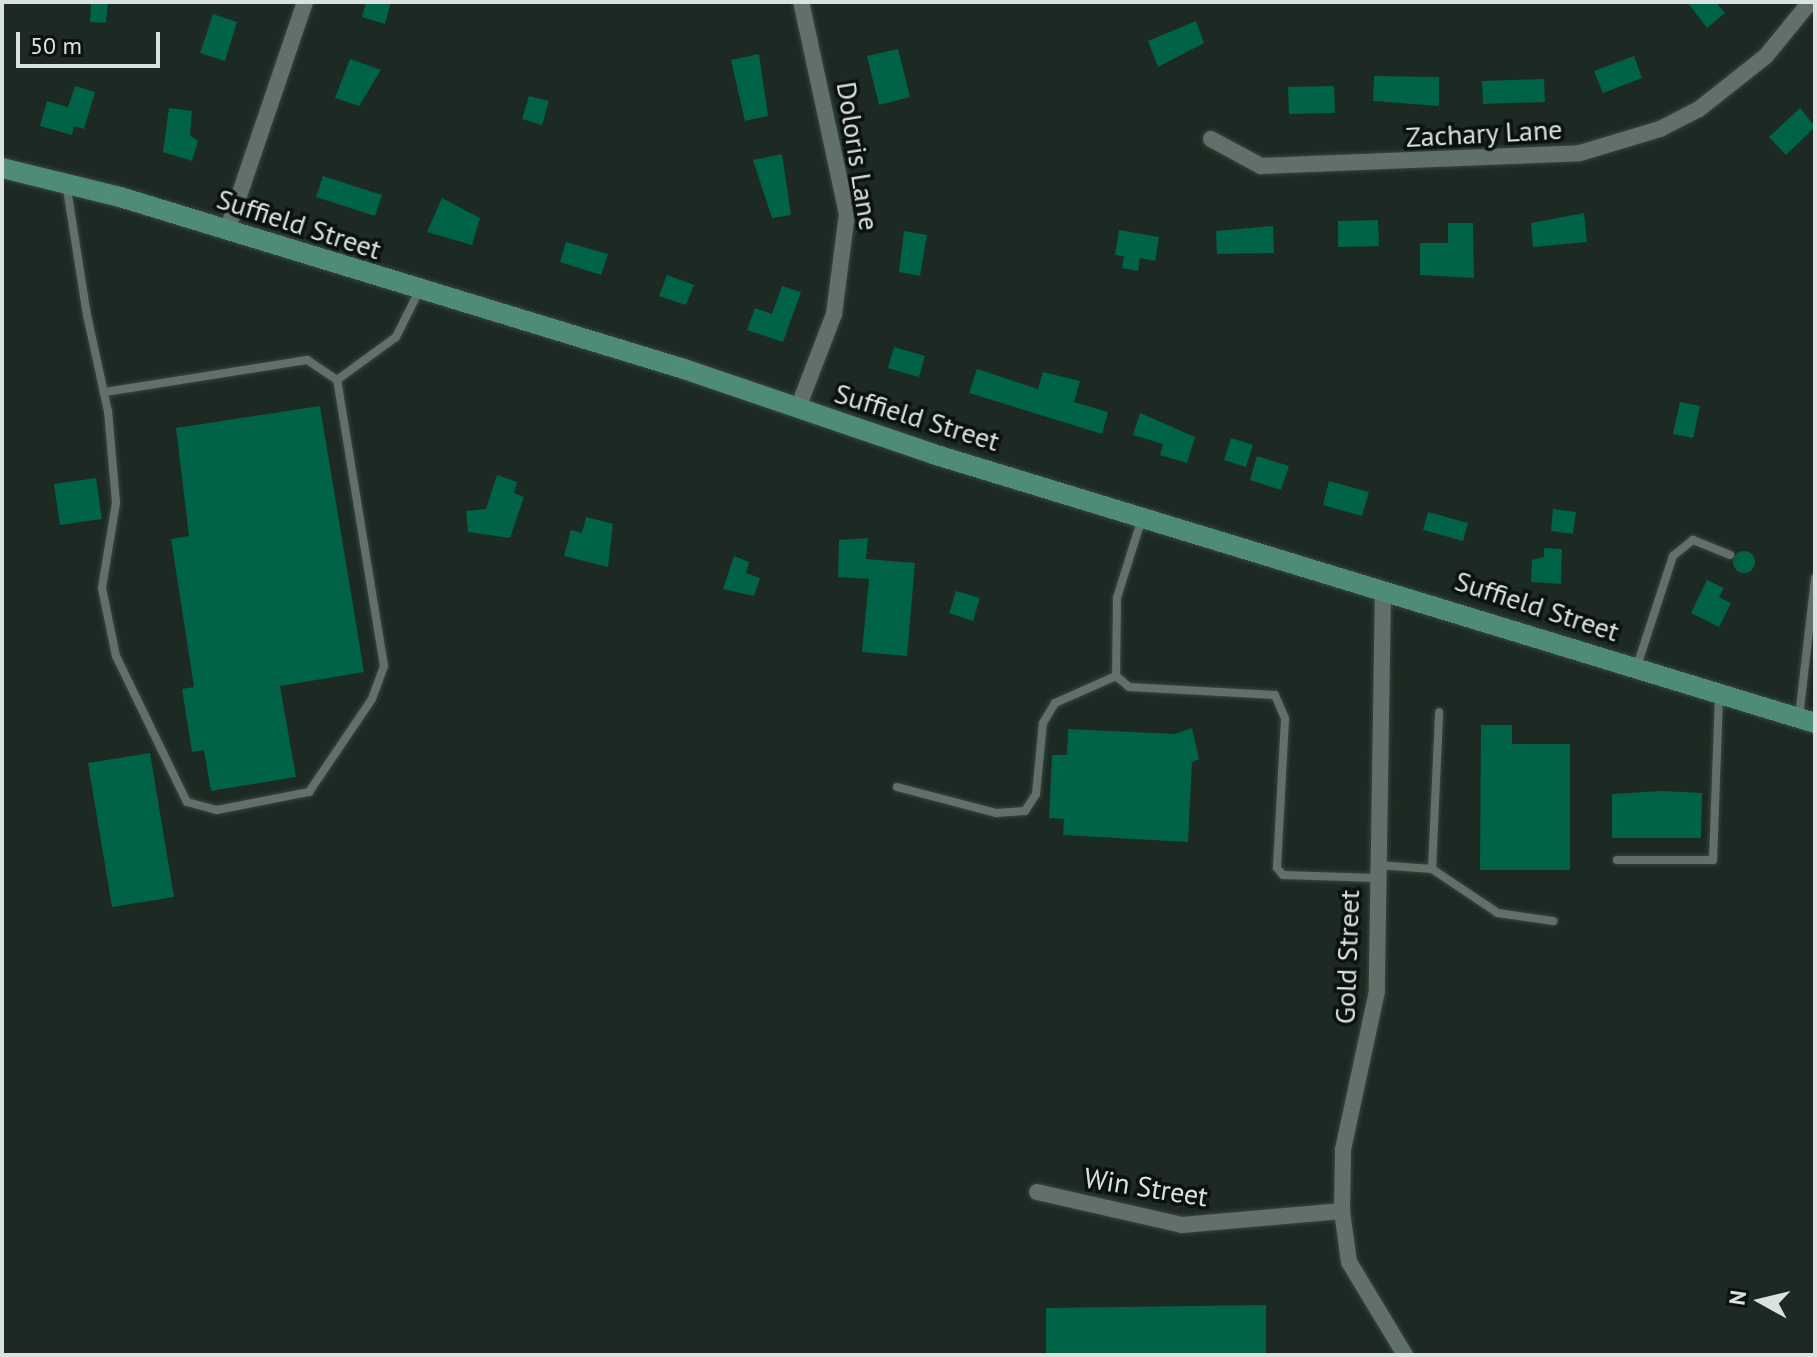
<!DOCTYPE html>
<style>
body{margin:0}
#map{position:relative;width:1817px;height:1357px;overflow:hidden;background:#1c2a23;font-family:"PT Sans",sans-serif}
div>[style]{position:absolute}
.building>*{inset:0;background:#006246}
.round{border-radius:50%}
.roads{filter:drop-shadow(0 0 2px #39443f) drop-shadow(0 0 2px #39443f)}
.lane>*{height:8px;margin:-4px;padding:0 4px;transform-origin:4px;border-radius:4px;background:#61716a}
.street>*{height:16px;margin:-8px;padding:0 8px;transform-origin:8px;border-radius:8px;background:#61716a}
.secondary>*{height:20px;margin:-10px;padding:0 10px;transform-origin:10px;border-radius:10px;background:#4f8c78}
span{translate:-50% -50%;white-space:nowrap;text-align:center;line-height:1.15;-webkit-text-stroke:7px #0b110e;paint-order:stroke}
.street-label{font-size:28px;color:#d9e2de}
.frame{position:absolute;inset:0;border:4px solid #d9e2de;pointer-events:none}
.north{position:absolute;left:1721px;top:1261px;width:80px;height:80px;-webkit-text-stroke:6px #0b110e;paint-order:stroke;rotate:278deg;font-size:22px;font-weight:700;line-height:32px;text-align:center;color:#d9e2de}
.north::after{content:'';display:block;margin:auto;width:28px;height:36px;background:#d9e2de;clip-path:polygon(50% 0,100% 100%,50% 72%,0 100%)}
.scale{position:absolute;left:16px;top:32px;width:144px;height:36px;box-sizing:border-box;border:4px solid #d9e2de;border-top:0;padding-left:10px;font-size:24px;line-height:28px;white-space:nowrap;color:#d9e2de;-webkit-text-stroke:6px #0b110e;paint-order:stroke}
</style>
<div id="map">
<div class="building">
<div style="clip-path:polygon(91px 2px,108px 2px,106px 23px,90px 22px)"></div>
<div style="clip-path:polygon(366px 2px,391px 2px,385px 24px,362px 17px)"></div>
<div style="clip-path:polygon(1687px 2px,1716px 2px,1725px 13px,1707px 28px)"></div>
<div style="clip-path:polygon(213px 14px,237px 22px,225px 61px,200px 53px)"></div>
<div style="clip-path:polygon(1196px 21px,1204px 43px,1158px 67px,1148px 41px)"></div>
<div style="clip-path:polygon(898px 49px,910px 97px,879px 105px,867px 56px)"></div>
<div style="clip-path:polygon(759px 54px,768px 116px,745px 121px,731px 60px)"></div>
<div style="clip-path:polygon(1634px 56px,1642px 78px,1603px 93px,1594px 71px)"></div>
<div style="clip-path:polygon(350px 59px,381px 70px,359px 106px,335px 98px)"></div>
<div style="clip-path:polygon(1374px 76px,1439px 77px,1439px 106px,1373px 101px)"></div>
<div style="clip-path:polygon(1544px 79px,1545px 102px,1483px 104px,1482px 81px)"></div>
<div style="clip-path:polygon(75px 86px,95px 92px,84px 129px,74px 126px,72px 135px,40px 126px,47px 101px,68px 107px)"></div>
<div style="clip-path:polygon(1334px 86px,1335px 113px,1289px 114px,1288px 87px)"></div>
<div style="clip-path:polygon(529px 96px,549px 101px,542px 125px,522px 119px)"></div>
<div style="clip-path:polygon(169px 108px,192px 111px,190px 135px,198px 141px,192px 161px,163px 152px)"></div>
<div style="clip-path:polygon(1800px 108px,1815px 127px,1786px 155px,1769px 137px)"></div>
<div style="clip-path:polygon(782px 154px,791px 215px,772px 218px,753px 160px)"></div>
<div style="clip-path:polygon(323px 176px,382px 195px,375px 216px,316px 197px)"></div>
<div style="clip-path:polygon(442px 198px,480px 218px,472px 245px,427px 232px)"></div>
<div style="clip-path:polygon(1584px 213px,1587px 242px,1533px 247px,1531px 223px)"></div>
<div style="clip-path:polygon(1378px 220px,1379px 246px,1338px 247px,1338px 221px)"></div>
<div style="clip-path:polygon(1448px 223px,1473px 223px,1474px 278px,1420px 275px,1420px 243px,1448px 243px)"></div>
<div style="clip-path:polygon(1273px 226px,1274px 253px,1217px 254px,1216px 231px)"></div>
<div style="clip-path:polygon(1119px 230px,1159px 237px,1155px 261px,1140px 258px,1138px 271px,1122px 268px,1124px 256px,1115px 255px)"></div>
<div style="clip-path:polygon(904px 231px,927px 235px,920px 276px,899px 272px)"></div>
<div style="clip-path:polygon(566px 242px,608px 254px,601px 275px,560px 262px)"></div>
<div style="clip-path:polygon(667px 275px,694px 285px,686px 305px,659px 296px)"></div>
<div style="clip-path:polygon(782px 286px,801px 292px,783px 342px,747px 330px,755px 308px,772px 314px)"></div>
<div style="clip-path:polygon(894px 347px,925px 356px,919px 377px,888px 368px)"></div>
<div style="clip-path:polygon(977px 369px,1038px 389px,1043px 372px,1080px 381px,1074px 402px,1108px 412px,1102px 434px,969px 393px)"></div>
<div style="clip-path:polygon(1680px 402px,1700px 406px,1693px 438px,1673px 434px)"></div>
<div style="clip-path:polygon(320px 406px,364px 672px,280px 686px,296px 777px,211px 791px,204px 750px,192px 752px,182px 689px,194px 687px,171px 539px,189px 536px,176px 428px)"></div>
<div style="clip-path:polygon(1140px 413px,1195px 437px,1187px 463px,1160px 455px,1163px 444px,1133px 435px)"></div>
<div style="clip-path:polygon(1231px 438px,1253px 445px,1246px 467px,1224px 460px)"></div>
<div style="clip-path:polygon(1257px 456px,1289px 466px,1281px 490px,1250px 480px)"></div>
<div style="clip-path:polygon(497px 475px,517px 482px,514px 493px,524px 497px,510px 538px,468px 532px,466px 511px,486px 509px)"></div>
<div style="clip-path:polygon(96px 478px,102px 519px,60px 525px,54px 484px)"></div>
<div style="clip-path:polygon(1329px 481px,1369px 492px,1362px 516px,1323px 505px)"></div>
<div style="clip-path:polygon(1553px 509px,1576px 512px,1573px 534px,1551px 531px)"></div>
<div style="clip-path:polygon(1428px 512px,1468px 523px,1463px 541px,1423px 530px)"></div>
<div style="clip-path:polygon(586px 517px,613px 524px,608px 567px,564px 556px,571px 530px,582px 533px)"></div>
<div style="clip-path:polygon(868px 538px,866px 559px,915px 563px,907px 656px,862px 652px,869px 579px,838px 577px,839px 540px)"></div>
<div style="clip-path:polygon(1544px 548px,1562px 549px,1561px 584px,1531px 582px,1532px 560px,1544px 557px)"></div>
<div class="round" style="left:1733px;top:551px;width:22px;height:22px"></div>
<div style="clip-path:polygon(734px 556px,749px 562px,746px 573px,760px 578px,754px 596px,723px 589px)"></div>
<div style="clip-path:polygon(1707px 580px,1724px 588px,1719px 597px,1731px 603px,1719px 627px,1691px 613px)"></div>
<div style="clip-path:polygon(956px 591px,980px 598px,973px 621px,949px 613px)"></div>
<div style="clip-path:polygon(1481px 725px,1512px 725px,1512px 744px,1570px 744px,1570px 870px,1480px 870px)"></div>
<div style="clip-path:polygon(1192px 728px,1199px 759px,1192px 762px,1188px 842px,1063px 835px,1064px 819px,1049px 818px,1052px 755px,1067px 755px,1068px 729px,1175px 734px)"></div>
<div style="clip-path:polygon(150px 753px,174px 897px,112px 907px,88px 763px)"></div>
<div style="clip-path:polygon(1662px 791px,1702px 793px,1701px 838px,1612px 838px,1612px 794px)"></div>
<div style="clip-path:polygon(1266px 1305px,1266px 1355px,1046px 1355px,1046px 1308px)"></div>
</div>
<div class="roads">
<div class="lane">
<div style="left:67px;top:189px;width:128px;rotate:81deg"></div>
<div style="left:87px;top:315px;width:98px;rotate:77.7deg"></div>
<div style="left:108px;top:411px;width:92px;rotate:85deg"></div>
<div style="left:116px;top:503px;width:86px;rotate:99.4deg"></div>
<div style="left:102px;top:588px;width:69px;rotate:78.4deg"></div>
<div style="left:116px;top:656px;width:162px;rotate:64.1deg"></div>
<div style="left:187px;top:802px;width:31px;rotate:15deg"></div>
<div style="left:217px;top:810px;width:94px;rotate:-11.1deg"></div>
<div style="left:309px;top:792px;width:112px;rotate:-55.9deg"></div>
<div style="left:372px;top:699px;width:35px;rotate:-70deg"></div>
<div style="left:384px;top:666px;width:290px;rotate:-99.3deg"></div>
<div style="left:337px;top:380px;width:36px;rotate:-146deg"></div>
<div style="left:307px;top:360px;width:206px;rotate:171deg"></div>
<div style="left:337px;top:380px;width:73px;rotate:-36.1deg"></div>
<div style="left:396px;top:337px;width:51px;rotate:-63.4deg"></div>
<div style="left:1142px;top:518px;width:84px;rotate:107.4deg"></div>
<div style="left:1117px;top:598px;width:78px;rotate:90.7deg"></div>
<div style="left:1116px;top:676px;width:17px;rotate:40deg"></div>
<div style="left:1129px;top:687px;width:146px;rotate:3.1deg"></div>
<div style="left:1275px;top:695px;width:26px;rotate:67deg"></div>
<div style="left:1285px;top:719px;width:149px;rotate:93.1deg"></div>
<div style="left:1277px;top:868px;width:9px;rotate:49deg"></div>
<div style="left:1283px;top:875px;width:93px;rotate:1.8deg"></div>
<div style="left:1637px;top:666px;width:116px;rotate:-71.9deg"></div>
<div style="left:1673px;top:556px;width:26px;rotate:-39deg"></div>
<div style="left:1693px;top:540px;width:40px;rotate:22deg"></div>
<div style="left:1799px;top:717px;width:140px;rotate:-83.4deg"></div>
<div style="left:897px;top:787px;width:102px;rotate:14.7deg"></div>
<div style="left:996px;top:813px;width:29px;rotate:-4deg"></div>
<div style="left:1025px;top:811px;width:20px;rotate:-57deg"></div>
<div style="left:1036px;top:794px;width:71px;rotate:-84.4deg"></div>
<div style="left:1043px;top:723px;width:23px;rotate:-59deg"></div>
<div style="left:1055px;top:703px;width:67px;rotate:-23.9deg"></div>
<div style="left:1617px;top:860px;width:96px"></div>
<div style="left:1713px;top:860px;width:166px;rotate:-87.9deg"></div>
<div style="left:1377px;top:865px;width:55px;rotate:4.2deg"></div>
<div style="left:1432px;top:869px;width:157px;rotate:-87.4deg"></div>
<div style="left:1432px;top:869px;width:79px;rotate:33.7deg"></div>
<div style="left:1498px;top:913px;width:56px;rotate:8.3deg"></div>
</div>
<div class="street">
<div style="left:1211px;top:139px;width:57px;rotate:28.4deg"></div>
<div style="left:1261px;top:166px;width:319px;rotate:-2.3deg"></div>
<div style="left:1580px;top:153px;width:84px;rotate:-16.7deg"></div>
<div style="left:1660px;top:129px;width:44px;rotate:-27.1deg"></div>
<div style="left:1699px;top:109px;width:85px;rotate:-38.3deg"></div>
<div style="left:1766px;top:56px;width:70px;rotate:-50.8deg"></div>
<div style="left:227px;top:231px;width:242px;rotate:-71.2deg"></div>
<div style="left:798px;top:408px;width:101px;rotate:-69deg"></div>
<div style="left:834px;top:314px;width:101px;rotate:-82.6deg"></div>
<div style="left:847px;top:214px;width:217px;rotate:-102.2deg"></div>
<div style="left:1383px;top:590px;width:401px;rotate:90.9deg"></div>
<div style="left:1377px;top:991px;width:163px;rotate:102.1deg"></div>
<div style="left:1343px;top:1150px;width:61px;rotate:90.9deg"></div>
<div style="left:1342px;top:1211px;width:51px;rotate:82.2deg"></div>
<div style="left:1349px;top:1262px;width:109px;rotate:58.9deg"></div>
<div style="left:1037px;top:1192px;width:149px;rotate:12.8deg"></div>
<div style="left:1182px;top:1225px;width:161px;rotate:-5deg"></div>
</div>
<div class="secondary">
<div style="left:2px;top:168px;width:122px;rotate:13.8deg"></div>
<div style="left:120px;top:197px;width:590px;rotate:16.96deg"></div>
<div style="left:684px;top:369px;width:263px;rotate:18.8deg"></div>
<div style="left:933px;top:454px;width:922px;rotate:16.96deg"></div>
</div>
</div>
<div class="street-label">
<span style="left:1484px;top:133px;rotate:-3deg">Zachary Lane</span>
<span style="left:858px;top:156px;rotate:81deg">Doloris Lane</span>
<span style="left:299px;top:224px;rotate:18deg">Suffield Street</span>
<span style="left:917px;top:417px;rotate:17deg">Suffield Street</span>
<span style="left:1537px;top:606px;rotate:18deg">Suffield Street</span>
<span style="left:1347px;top:957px;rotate:-88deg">Gold Street</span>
<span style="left:1146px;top:1187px;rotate:9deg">Win Street</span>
</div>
<div class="frame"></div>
<div class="north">N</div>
<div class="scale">50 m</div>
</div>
